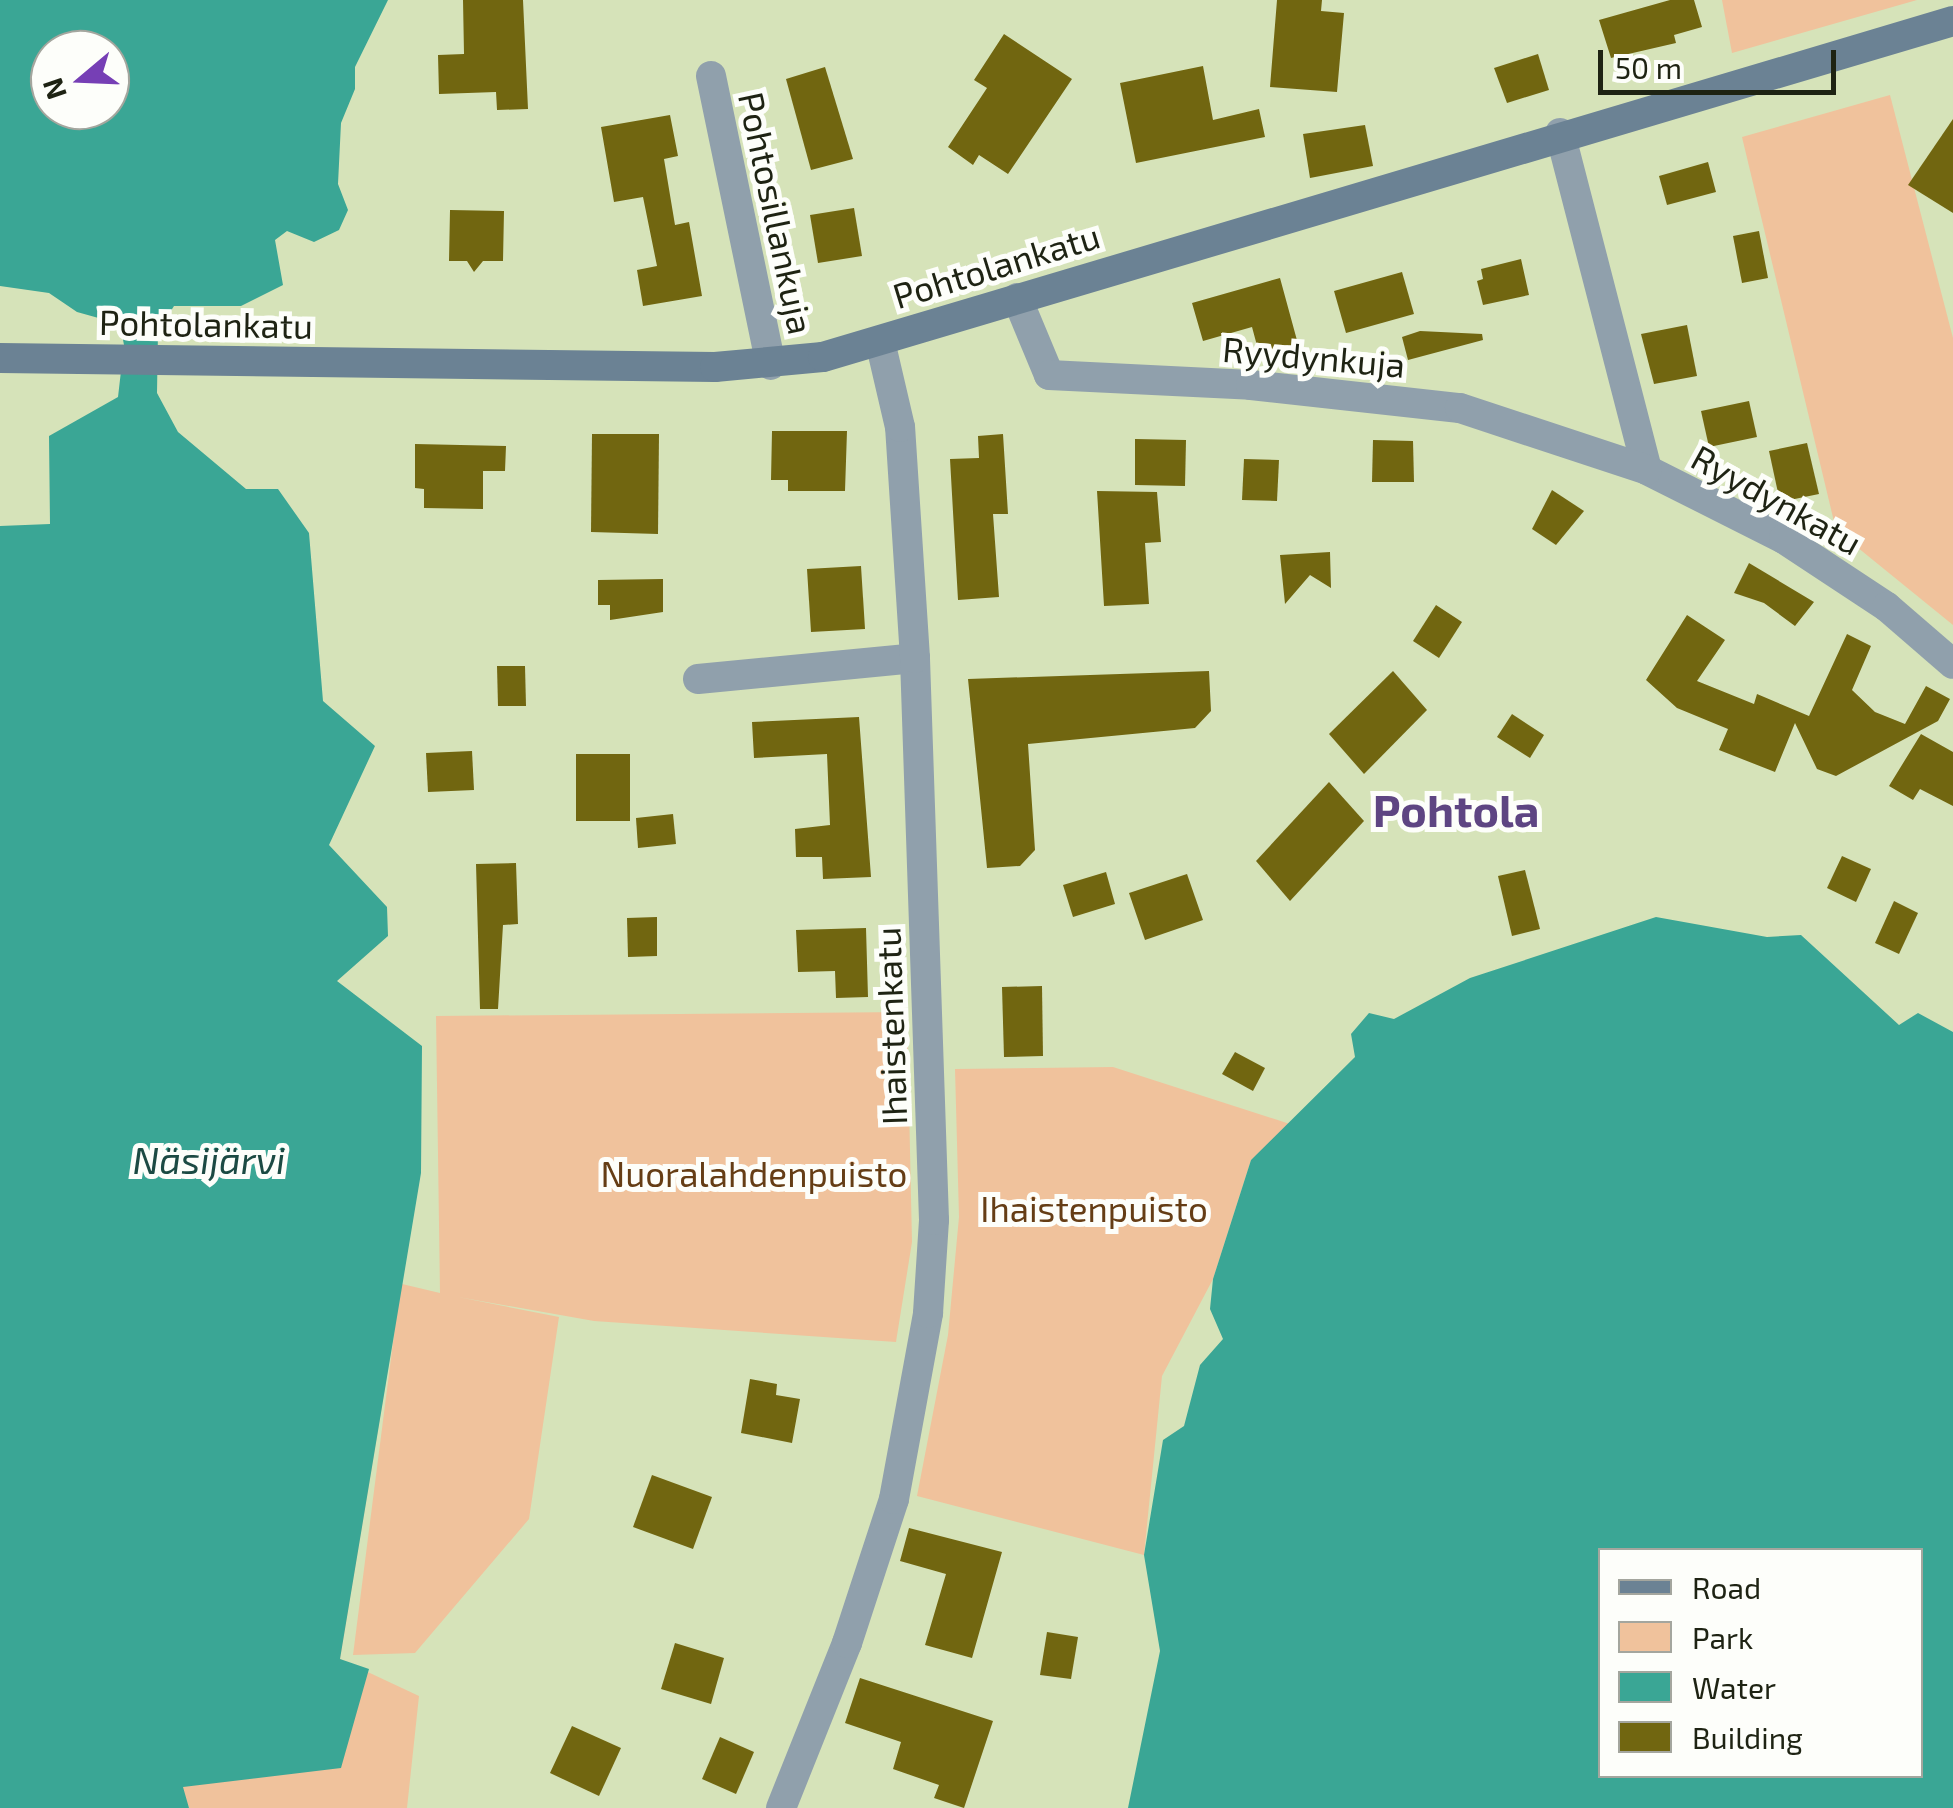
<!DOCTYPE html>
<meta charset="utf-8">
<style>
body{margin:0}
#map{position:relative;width:1953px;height:1808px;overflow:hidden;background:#d6e3b9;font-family:"Exo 2",sans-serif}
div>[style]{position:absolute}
.green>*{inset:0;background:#f0c29c}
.water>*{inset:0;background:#3aa695}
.building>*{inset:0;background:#716610}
.street>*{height:30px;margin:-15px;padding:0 15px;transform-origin:15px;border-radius:15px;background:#90a0ac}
.secondary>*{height:30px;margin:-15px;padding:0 15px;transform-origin:15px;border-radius:15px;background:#6b8294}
span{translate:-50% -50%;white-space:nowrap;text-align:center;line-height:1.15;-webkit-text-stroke:10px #fdfefa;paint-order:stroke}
.street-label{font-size:35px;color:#1e2313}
.park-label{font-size:35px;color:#653d15}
.water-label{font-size:38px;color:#1c4a43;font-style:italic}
.district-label{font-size:45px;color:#5e4582;font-weight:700}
.legend{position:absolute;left:1598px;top:1548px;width:325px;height:230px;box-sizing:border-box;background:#fdfefa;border:2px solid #a4a69e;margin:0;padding:12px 18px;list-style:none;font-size:30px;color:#1e2313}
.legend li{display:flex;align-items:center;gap:20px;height:50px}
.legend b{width:50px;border:2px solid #a4a69e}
.north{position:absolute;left:30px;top:30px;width:100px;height:100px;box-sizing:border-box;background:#fdfefa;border:2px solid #a4a69e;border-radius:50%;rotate:251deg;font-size:28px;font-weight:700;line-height:40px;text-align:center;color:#1e2313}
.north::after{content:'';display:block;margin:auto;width:35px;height:45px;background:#763fb5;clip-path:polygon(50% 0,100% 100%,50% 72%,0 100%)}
.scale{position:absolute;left:1598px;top:50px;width:238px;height:45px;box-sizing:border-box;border:5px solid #1e2313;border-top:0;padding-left:12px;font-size:30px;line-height:35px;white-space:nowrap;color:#1e2313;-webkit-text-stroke:8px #fdfefa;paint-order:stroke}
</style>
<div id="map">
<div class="green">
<div style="clip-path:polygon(1722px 0,1917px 0,1732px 53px)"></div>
<div style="clip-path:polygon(1890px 95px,1953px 338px,1953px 625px,1836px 530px,1742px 137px)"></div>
<div style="clip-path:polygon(907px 1012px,912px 1242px,896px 1342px,594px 1321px,458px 1297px,559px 1317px,529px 1519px,415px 1653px,353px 1655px,395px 1327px,340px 1659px,419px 1696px,407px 1808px,189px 1808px,0 1412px,402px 1284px,440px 1293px,436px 1016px)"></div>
<div style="clip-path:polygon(1113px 1067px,1293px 1125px,1251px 1160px,1213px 1279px,1162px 1376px,1144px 1555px,917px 1496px,948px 1335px,959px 1217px,955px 1069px)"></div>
</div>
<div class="water">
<div style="clip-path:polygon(evenodd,0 0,388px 0,355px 67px,355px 89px,341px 123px,338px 184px,348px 210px,339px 230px,314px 242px,287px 231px,275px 240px,283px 285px,241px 306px,174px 306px,158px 331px,157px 393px,178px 432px,246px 489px,278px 489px,309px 533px,323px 701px,375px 746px,329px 845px,387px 907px,388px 936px,337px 981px,422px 1046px,421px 1173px,340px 1659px,369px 1669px,341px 1768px,183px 1787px,189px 1808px,0 1808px,0 526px,50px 524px,49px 436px,118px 397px,124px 345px,120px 324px,77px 312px,49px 293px,0 286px,0 0,50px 50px,110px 50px,110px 110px,50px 110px,50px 50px)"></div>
<div style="clip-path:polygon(evenodd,1656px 917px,1767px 937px,1801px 935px,1899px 1025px,1918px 1013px,1953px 1032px,1953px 1808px,1128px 1808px,1160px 1651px,1144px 1555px,1163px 1440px,1184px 1426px,1200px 1365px,1223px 1339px,1210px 1309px,1213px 1279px,1251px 1160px,1355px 1057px,1351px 1034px,1369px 1013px,1394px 1019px,1470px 978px,1656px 917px,1600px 1550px,1920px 1550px,1920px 1776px,1600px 1776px,1600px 1550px)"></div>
</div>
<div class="building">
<div style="clip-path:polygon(463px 0,523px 0,528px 109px,497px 110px,496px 92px,439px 94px,438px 55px,464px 54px)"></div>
<div style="clip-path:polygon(1277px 0,1322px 0,1321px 11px,1344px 13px,1337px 92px,1270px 87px)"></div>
<div style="clip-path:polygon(1670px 0,1694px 0,1702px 27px,1674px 35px,1676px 43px,1611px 58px,1599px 20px)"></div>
<div style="clip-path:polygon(1004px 34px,1072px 79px,1008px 174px,979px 155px,973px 165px,948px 147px,987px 88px,974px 80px)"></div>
<div style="clip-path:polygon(1538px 54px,1549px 90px,1507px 103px,1494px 68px)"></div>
<div style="clip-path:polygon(1203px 66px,1213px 120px,1259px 109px,1265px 137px,1136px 163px,1120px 83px)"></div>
<div style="clip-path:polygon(825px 67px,853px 159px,811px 170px,786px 79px)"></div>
<div style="clip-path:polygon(670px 115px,678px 156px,664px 159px,675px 225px,689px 222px,702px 296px,643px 306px,637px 270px,657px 266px,643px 197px,614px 202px,601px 127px)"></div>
<div style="clip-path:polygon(1953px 119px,1953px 213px,1908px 185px)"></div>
<div style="clip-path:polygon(1365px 125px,1373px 166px,1310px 178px,1303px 134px)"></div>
<div style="clip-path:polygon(1708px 162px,1716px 192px,1667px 205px,1659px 176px)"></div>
<div style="clip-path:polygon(854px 208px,862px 256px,818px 263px,810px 215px)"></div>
<div style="clip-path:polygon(450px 210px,504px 211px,503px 261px,483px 261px,474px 272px,467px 261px,449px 261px)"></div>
<div style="clip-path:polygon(1759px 231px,1768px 278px,1742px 283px,1733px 236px)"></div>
<div style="clip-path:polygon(1521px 259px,1529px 295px,1483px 305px,1477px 281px,1483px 279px,1481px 269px)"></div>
<div style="clip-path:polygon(1402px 272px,1414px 314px,1346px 333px,1334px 291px)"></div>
<div style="clip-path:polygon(1280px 278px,1298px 344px,1259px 353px,1252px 327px,1203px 341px,1192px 303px)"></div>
<div style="clip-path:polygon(1687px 325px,1697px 376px,1654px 384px,1641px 334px)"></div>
<div style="clip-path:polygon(1420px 331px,1482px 334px,1483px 340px,1408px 360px,1402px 337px)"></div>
<div style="clip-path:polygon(1749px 401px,1757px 437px,1709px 447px,1701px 411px)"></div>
<div style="clip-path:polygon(772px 431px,847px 431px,845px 491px,788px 491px,788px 480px,771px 480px)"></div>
<div style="clip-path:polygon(592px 434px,659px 434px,658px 534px,591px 532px)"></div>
<div style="clip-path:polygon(1003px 434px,1008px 514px,993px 514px,999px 597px,958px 600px,950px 459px,979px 458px,978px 436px)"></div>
<div style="clip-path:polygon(1135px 439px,1186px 440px,1185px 486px,1135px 485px)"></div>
<div style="clip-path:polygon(1373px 440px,1413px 441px,1414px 482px,1372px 482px)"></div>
<div style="clip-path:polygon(1807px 443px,1819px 494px,1780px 502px,1769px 451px)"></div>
<div style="clip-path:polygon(415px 444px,506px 446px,505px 471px,483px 471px,483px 509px,424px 508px,424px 489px,415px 488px)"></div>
<div style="clip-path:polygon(1244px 459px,1279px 460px,1277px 501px,1242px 500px)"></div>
<div style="clip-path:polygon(1552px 490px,1584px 511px,1556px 545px,1532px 529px)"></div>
<div style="clip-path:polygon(1097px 491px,1157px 492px,1161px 542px,1145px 543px,1149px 604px,1104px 606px)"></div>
<div style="clip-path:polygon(1330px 552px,1331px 588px,1310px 575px,1285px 604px,1280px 555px)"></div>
<div style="clip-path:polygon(1749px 563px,1814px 602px,1795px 626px,1764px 603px,1734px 593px)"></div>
<div style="clip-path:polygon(861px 566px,865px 629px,811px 632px,807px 569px)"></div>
<div style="clip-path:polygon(663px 579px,663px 612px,610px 620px,610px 605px,598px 605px,598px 580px)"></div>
<div style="clip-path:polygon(1436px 605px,1462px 622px,1439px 658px,1413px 641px)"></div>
<div style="clip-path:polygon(1687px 615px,1725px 640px,1697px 681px,1754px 704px,1757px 694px,1809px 716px,1847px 634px,1871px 646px,1852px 690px,1875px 712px,1905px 724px,1926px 686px,1950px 699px,1938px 721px,1836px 776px,1817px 769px,1795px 723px,1775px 772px,1719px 750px,1728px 729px,1677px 708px,1646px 680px)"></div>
<div style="clip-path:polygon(497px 666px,525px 666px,526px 706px,498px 706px)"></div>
<div style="clip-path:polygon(1209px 671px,1211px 711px,1195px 728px,1028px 744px,1035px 850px,1020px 866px,987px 868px,968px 679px)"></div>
<div style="clip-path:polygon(1393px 671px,1427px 710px,1364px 774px,1329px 734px)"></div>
<div style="clip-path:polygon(1512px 714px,1544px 735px,1530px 758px,1497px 737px)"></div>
<div style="clip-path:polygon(859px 717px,871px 877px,823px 879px,822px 857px,796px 857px,795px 829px,830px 825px,827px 754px,754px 758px,752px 722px)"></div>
<div style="clip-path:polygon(1921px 734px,1953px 752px,1953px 806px,1920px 789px,1913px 800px,1889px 786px)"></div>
<div style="clip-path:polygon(472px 751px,474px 790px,428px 792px,426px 753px)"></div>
<div style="clip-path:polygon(576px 754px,630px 754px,630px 821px,576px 821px)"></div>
<div style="clip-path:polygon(1329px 782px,1364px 821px,1290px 901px,1256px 861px)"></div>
<div style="clip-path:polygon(673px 814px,676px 844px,638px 848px,636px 818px)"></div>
<div style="clip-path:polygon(1842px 856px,1871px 869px,1856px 902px,1827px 888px)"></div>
<div style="clip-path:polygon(516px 863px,518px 924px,503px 925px,498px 1009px,480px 1009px,476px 864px)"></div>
<div style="clip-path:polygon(1525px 870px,1540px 929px,1512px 936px,1498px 876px)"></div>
<div style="clip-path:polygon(1106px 872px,1115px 904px,1073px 917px,1063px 885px)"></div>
<div style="clip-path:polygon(1187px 874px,1203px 920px,1145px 940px,1129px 893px)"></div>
<div style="clip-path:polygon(1894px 901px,1918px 913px,1899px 954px,1875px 943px)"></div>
<div style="clip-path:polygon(657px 917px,657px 956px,628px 957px,627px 918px)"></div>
<div style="clip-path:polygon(866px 928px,868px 997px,836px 998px,835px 971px,798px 972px,796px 930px)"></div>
<div style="clip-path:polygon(1042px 986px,1043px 1056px,1004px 1057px,1002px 987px)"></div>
<div style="clip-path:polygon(1235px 1052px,1265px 1068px,1253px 1091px,1222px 1074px)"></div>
<div style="clip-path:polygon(750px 1379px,777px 1384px,776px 1395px,800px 1399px,792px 1443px,741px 1433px)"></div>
<div style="clip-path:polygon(652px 1475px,712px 1497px,693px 1549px,633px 1527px)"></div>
<div style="clip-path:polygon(909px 1528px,1002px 1552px,972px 1658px,925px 1645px,946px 1574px,900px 1561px)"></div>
<div style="clip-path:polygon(1047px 1632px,1078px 1637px,1071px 1679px,1040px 1675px)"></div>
<div style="clip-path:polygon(675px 1643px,724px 1658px,711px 1704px,661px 1689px)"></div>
<div style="clip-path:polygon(860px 1678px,993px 1721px,964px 1808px,934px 1798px,939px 1785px,893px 1769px,901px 1742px,845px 1723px)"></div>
<div style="clip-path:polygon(572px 1726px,621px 1748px,599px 1796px,550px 1773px)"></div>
<div style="clip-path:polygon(720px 1737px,754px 1752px,736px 1794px,702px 1779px)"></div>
</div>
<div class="street">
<div style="left:711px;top:76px;width:295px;rotate:78.3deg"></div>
<div style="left:1560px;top:133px;width:348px;rotate:75.5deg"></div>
<div style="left:1647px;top:470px;width:153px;rotate:26.7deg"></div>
<div style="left:1784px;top:539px;width:123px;rotate:33.4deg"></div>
<div style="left:1887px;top:607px;width:87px;rotate:40.8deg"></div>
<div style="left:1017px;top:298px;width:83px;rotate:67.4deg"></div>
<div style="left:1049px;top:375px;width:202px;rotate:2.8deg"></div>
<div style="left:1251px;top:385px;width:210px;rotate:6.3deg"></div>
<div style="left:1460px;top:408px;width:197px;rotate:18.3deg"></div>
<div style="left:698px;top:679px;width:218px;rotate:-5.5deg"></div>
<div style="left:781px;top:1808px;width:178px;rotate:-68.2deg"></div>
<div style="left:847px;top:1643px;width:151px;rotate:-71.9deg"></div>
<div style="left:894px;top:1499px;width:189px;rotate:-79.6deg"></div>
<div style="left:928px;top:1313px;width:93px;rotate:-86.3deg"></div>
<div style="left:934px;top:1220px;width:562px;rotate:-91.94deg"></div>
<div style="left:915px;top:658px;width:231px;rotate:-93.7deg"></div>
<div style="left:900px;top:427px;width:88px;rotate:-103.1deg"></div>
</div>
<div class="secondary">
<div style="left:0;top:358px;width:715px;rotate:0.72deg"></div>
<div style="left:715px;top:367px;width:108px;rotate:-5.3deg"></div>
<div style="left:823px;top:357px;width:1179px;rotate:-16.56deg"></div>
</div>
<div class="street-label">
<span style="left:777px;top:213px;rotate:78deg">Pohtosillankuja</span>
<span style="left:996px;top:265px;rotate:-17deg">Pohtolankatu</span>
<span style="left:206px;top:323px;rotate:1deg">Pohtolankatu</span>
<span style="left:1314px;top:356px;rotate:5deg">Ryydynkuja</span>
<span style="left:1777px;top:499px;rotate:29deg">Ryydynkatu</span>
<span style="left:890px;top:1026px;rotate:-92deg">Ihaistenkatu</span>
</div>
<div class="park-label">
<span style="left:754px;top:1173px">Nuoralahdenpuisto</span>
<span style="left:1094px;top:1208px">Ihaistenpuisto</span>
</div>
<div class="water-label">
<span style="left:209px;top:1160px">Näsijärvi</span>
</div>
<div class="district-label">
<span style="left:1456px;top:810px">Pohtola</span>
</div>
<ul class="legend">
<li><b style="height:12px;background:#6b8294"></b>Road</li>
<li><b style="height:28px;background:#f0c29c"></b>Park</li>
<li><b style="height:28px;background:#3aa695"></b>Water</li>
<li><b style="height:28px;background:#716610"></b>Building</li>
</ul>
<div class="north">N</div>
<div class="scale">50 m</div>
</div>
